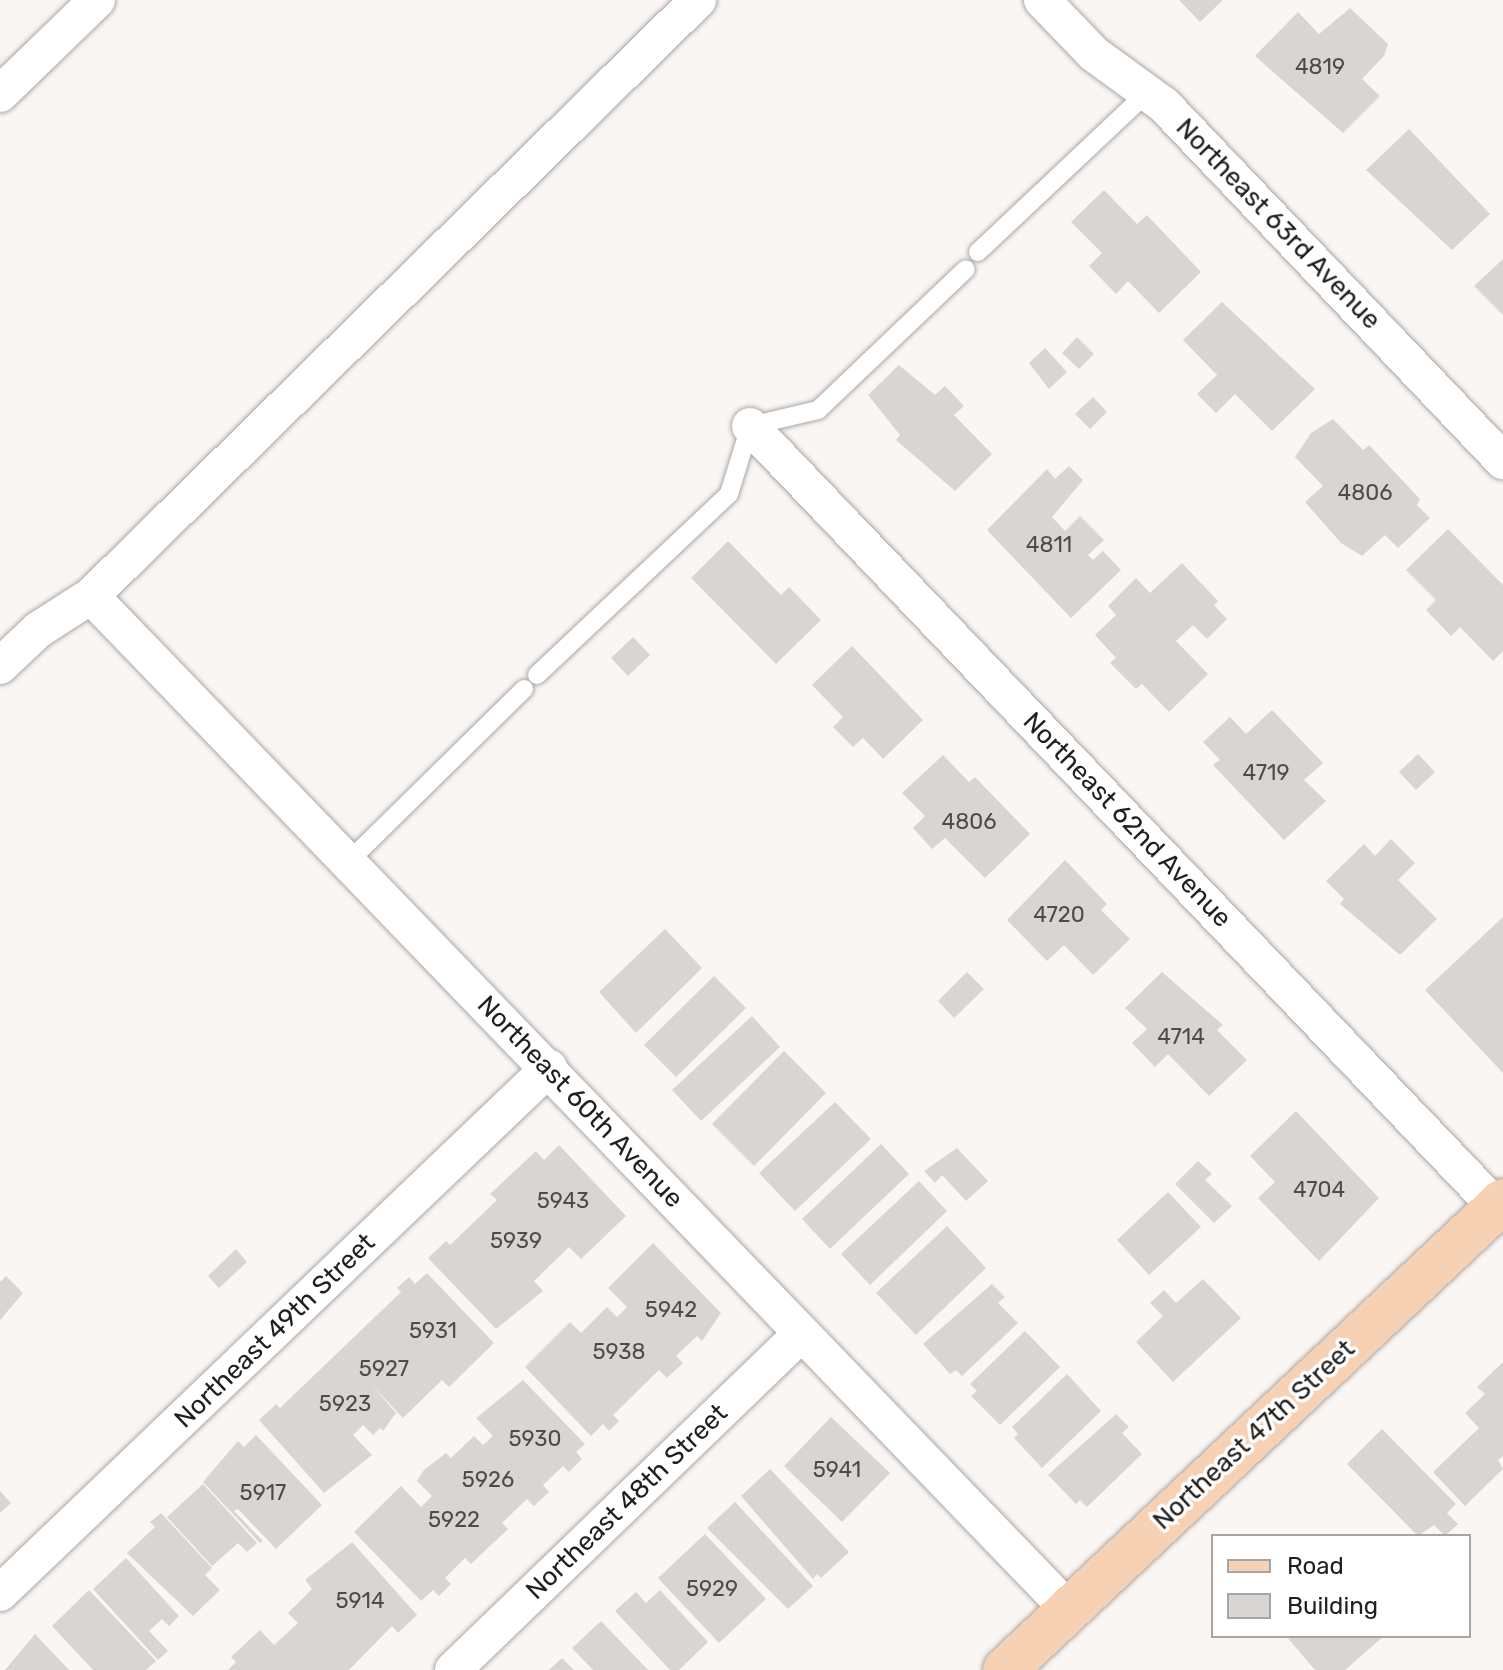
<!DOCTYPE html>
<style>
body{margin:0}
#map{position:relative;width:1503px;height:1670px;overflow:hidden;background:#faf6f4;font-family:Rubik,sans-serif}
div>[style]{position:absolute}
.building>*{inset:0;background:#d9d5d3}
.roads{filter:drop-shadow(0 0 2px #aba7a5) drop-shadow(0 0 2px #aba7a5)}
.lane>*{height:18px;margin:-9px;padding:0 9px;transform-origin:9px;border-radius:9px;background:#fff}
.street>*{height:36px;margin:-18px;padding:0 18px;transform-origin:18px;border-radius:18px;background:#fff}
.secondary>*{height:44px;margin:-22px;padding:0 22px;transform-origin:22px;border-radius:22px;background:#f6d1b3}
span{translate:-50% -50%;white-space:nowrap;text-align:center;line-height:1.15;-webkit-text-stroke:7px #fff;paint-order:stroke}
.number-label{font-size:22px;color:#4e4c4b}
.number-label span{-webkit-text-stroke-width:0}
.street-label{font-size:26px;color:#201f1e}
.legend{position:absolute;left:1211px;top:1534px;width:260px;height:104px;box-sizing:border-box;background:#fff;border:2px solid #a6a5a5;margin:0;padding:10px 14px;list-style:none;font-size:24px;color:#201f1e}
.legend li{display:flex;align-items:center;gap:16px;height:40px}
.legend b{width:40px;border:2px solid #a6a5a5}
</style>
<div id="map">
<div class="building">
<div style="clip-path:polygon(1179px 0,1223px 0,1200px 22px)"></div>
<div style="clip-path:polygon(1350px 8px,1388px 44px,1384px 56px,1362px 79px,1380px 96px,1343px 133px,1255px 56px,1298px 12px,1319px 34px)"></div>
<div style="clip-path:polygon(1409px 129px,1490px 214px,1452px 250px,1366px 170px)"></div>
<div style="clip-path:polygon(1104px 190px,1137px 224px,1147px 215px,1201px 272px,1159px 313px,1128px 281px,1116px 294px,1089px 266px,1102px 253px,1071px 222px)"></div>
<div style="clip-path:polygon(1503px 259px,1503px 315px,1474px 286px)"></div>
<div style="clip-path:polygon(1222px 302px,1315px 389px,1272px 431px,1235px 394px,1216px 413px,1197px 394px,1217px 375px,1183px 340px)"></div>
<div style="clip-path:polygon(1077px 337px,1094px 354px,1079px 369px,1062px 353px)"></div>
<div style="clip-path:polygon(1045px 348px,1067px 372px,1049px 389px,1029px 363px)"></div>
<div style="clip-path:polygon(899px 365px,935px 395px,945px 386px,964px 406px,954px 415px,992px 454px,955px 491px,896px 440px,900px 435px,868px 395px)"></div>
<div style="clip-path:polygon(1093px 397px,1107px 412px,1090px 429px,1075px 414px)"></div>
<div style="clip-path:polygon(1333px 419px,1363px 450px,1369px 445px,1420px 499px,1417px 505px,1430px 518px,1398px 548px,1385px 535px,1362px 556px,1341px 543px,1305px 502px,1323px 486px,1295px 457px,1311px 433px)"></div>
<div style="clip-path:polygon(1069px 466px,1083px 480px,1052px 517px,1065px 531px,1080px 516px,1104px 540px,1088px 555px,1093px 560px,1103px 551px,1121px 570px,1071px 618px,987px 530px,1047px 469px,1055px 479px)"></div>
<div style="clip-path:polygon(1448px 529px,1503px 585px,1503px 651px,1493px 661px,1460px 627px,1451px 636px,1426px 610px,1436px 600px,1406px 570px)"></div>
<div style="clip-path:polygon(728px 541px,781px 595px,789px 587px,821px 620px,776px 664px,691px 578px)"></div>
<div style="clip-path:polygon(1182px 563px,1218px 601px,1214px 605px,1227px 619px,1207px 639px,1193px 625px,1176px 641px,1208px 674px,1169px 712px,1142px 684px,1136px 689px,1110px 663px,1116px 658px,1095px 635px,1116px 615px,1108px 606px,1136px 578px,1150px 593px)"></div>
<div style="clip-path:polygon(633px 637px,650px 655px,628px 676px,611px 658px)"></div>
<div style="clip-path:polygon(852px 646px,923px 720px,883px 759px,863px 738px,853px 747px,833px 727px,843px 717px,812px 685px)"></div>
<div style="clip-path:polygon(1272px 710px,1323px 763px,1304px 780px,1326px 801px,1284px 840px,1213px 765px,1220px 760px,1203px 742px,1230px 717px,1246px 734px)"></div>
<div style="clip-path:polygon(1418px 754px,1435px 772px,1416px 790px,1399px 772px)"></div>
<div style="clip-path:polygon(943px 755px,969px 782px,975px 777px,1030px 834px,985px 878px,945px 838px,932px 849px,913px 828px,925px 816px,902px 793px)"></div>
<div style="clip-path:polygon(1391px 839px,1415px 863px,1398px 880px,1437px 919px,1400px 955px,1340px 904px,1344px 899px,1326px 881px,1364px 844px,1375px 856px)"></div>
<div style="clip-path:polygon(1065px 860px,1107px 904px,1101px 910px,1130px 939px,1093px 975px,1064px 945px,1047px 961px,1007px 920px)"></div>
<div style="clip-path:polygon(1503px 917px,1503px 1073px,1425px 990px)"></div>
<div style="clip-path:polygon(665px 929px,702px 968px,636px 1033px,599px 992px)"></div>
<div style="clip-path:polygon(967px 972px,984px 989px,954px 1018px,938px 1001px)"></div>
<div style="clip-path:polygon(1162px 972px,1223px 1025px,1217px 1030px,1247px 1060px,1209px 1096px,1168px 1054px,1155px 1067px,1132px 1043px,1147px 1029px,1125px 1008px)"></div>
<div style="clip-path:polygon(714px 976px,746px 1008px,676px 1077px,644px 1045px)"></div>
<div style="clip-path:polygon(752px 1016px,780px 1047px,701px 1121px,672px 1090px)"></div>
<div style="clip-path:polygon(784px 1051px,826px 1093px,754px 1166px,712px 1124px)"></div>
<div style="clip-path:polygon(835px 1102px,871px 1139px,795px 1211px,759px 1173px)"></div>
<div style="clip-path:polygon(1296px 1111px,1379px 1198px,1319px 1261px,1258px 1198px,1275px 1182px,1250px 1156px)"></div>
<div style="clip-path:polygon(881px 1144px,909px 1174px,830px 1249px,802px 1219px)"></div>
<div style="clip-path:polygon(559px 1145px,626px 1216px,581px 1259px,569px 1247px,534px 1281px,543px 1291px,496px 1329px,428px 1258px,446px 1241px,450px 1245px,497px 1200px,490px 1194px,536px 1151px,544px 1160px)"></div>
<div style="clip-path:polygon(957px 1148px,988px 1181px,966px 1201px,942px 1175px,935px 1183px,924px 1171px)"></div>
<div style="clip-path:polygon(1198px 1161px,1212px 1174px,1205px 1180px,1232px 1206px,1214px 1223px,1175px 1184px)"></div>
<div style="clip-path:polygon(919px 1181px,947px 1211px,870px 1285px,841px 1254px)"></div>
<div style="clip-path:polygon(1168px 1192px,1201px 1227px,1149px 1275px,1117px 1240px)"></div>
<div style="clip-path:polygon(947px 1226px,986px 1268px,916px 1335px,876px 1293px)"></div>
<div style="clip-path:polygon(653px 1243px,721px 1313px,702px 1341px,697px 1336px,676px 1356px,683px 1363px,667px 1378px,659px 1370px,613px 1415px,619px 1421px,609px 1431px,603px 1424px,591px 1436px,525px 1367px,570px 1322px,581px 1333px,607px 1307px,617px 1317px,627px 1307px,608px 1288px)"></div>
<div style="clip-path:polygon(236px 1249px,247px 1262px,219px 1288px,208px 1276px)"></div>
<div style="clip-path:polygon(427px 1273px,494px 1343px,449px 1387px,442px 1380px,403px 1418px,370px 1383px,396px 1413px,383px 1431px,380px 1428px,373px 1435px,363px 1425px,353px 1435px,372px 1455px,324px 1493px,259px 1420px,276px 1404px,280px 1408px,401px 1292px,397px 1288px,409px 1277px,415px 1284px)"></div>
<div style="clip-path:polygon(6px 1276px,23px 1293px,0 1320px,0 1282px)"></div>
<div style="clip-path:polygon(1203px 1279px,1241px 1318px,1173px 1382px,1136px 1342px,1163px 1316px,1150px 1303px,1164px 1290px,1176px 1303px)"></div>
<div style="clip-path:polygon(992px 1284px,1005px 1297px,998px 1303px,1018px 1323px,962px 1376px,956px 1370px,950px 1374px,923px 1344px)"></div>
<div style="clip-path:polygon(1025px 1331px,1060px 1367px,1000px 1425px,971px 1396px,977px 1391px,970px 1384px)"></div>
<div style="clip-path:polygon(1503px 1362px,1503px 1456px,1498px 1460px,1503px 1469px,1465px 1506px,1433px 1472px,1479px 1428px,1465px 1413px,1485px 1394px,1477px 1387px)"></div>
<div style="clip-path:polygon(1067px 1374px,1101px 1411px,1042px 1468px,1014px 1438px,1018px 1434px,1012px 1427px)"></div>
<div style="clip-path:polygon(523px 1380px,585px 1444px,576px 1452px,582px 1459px,569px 1472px,563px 1466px,543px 1485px,549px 1492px,534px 1506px,527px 1499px,502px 1523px,508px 1529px,471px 1564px,465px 1558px,445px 1578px,451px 1584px,439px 1596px,433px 1590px,421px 1601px,354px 1532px,401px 1486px,421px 1507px,432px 1496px,417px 1481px,424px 1470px,446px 1453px,451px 1458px,474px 1436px,483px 1445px,493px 1436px,476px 1418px)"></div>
<div style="clip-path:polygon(1116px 1414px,1129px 1427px,1122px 1433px,1142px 1454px,1087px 1507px,1080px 1500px,1076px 1504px,1048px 1475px)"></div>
<div style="clip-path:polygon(831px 1417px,890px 1473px,842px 1522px,784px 1466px)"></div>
<div style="clip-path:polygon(1382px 1429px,1456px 1504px,1447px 1513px,1458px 1524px,1445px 1536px,1434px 1525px,1418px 1536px,1347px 1464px)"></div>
<div style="clip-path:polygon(256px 1435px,322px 1505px,276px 1549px,238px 1509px,234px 1511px,263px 1541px,260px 1543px,203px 1482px,238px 1441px,244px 1447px)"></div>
<div style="clip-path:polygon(770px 1469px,849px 1552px,821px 1578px,817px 1574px,813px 1579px,741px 1496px)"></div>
<div style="clip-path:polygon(203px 1484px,257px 1543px,247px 1552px,238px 1543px,212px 1566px,167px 1517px)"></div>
<div style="clip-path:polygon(0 1491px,11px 1503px,0 1513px)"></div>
<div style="clip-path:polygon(735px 1502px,813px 1586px,788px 1609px,707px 1528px)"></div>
<div style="clip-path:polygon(161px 1513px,212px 1568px,205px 1575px,220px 1590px,193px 1616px,127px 1553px,155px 1527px,150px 1522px)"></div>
<div style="clip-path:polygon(705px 1534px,766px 1599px,719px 1643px,658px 1578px)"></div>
<div style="clip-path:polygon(352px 1542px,417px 1615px,398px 1633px,392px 1626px,349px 1670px,228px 1670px,236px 1662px,231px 1657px,260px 1630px,274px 1645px,298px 1623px,288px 1613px,312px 1589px,305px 1580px)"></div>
<div style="clip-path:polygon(126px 1558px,179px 1616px,169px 1626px,162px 1619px,149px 1631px,168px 1651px,158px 1660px,93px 1589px)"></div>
<div style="clip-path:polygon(89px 1590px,156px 1661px,146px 1670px,93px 1670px,52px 1626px)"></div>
<div style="clip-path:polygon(660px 1590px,708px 1642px,679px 1670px,670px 1670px,615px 1611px,636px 1592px,646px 1603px)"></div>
<div style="clip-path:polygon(601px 1621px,648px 1670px,593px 1670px,572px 1648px)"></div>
<div style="clip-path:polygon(35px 1634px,69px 1670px,5px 1670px)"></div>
<div style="clip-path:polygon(1286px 1636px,1384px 1636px,1345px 1670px,1315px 1670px)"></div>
<div style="clip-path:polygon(562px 1658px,574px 1670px,549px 1670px)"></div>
</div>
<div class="roads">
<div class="lane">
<div style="left:978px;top:252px;width:235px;rotate:-43.3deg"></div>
<div style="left:537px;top:675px;width:264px;rotate:-43.3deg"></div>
<div style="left:729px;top:494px;width:71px;rotate:-72.8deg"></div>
<div style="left:750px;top:426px;width:70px;rotate:-13.2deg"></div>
<div style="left:818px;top:410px;width:204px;rotate:-43.6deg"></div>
<div style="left:348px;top:862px;width:247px;rotate:-44.5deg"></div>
</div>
<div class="street">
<div style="left:1042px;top:0;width:75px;rotate:46.1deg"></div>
<div style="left:1094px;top:54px;width:87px;rotate:36.1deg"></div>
<div style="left:1164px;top:105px;width:492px;rotate:46.4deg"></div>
<div style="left:0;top:94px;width:135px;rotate:-44.1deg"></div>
<div style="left:750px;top:426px;width:1090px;rotate:46.3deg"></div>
<div style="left:91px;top:596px;width:1407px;rotate:46.04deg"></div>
<div style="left:0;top:666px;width:52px;rotate:-43.5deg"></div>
<div style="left:38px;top:630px;width:63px;rotate:-32.7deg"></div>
<div style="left:91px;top:596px;width:851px;rotate:-44.48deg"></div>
<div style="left:0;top:1593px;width:760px;rotate:-43.72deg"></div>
<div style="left:453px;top:1670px;width:484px;rotate:-44deg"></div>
</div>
<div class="secondary">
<div style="left:1005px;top:1670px;width:684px;rotate:-43.28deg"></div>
</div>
</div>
<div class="number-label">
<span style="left:1320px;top:67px">4819</span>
<span style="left:1365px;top:493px">4806</span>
<span style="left:1049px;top:545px">4811</span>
<span style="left:1266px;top:773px">4719</span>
<span style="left:969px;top:822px">4806</span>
<span style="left:1059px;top:915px">4720</span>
<span style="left:1181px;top:1037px">4714</span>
<span style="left:1319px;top:1190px">4704</span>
<span style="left:563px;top:1201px">5943</span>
<span style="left:516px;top:1241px">5939</span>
<span style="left:671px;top:1310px">5942</span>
<span style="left:433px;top:1331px">5931</span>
<span style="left:619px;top:1352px">5938</span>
<span style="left:384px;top:1369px">5927</span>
<span style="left:345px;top:1404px">5923</span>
<span style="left:535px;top:1439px">5930</span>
<span style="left:837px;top:1470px">5941</span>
<span style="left:488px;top:1480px">5926</span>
<span style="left:263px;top:1493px">5917</span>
<span style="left:454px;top:1520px">5922</span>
<span style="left:712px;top:1589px">5929</span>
<span style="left:360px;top:1601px">5914</span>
</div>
<div class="street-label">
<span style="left:1278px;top:224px;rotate:46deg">Northeast 63rd Avenue</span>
<span style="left:1127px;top:820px;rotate:46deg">Northeast 62nd Avenue</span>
<span style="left:580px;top:1102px;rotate:46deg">Northeast 60th Avenue</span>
<span style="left:275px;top:1331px;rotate:-44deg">Northeast 49th Street</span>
<span style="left:1254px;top:1435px;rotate:-43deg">Northeast 47th Street</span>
<span style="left:627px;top:1502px;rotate:-44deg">Northeast 48th Street</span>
</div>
<ul class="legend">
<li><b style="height:10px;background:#f6d1b3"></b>Road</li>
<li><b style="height:22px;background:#d9d5d3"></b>Building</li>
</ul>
</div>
